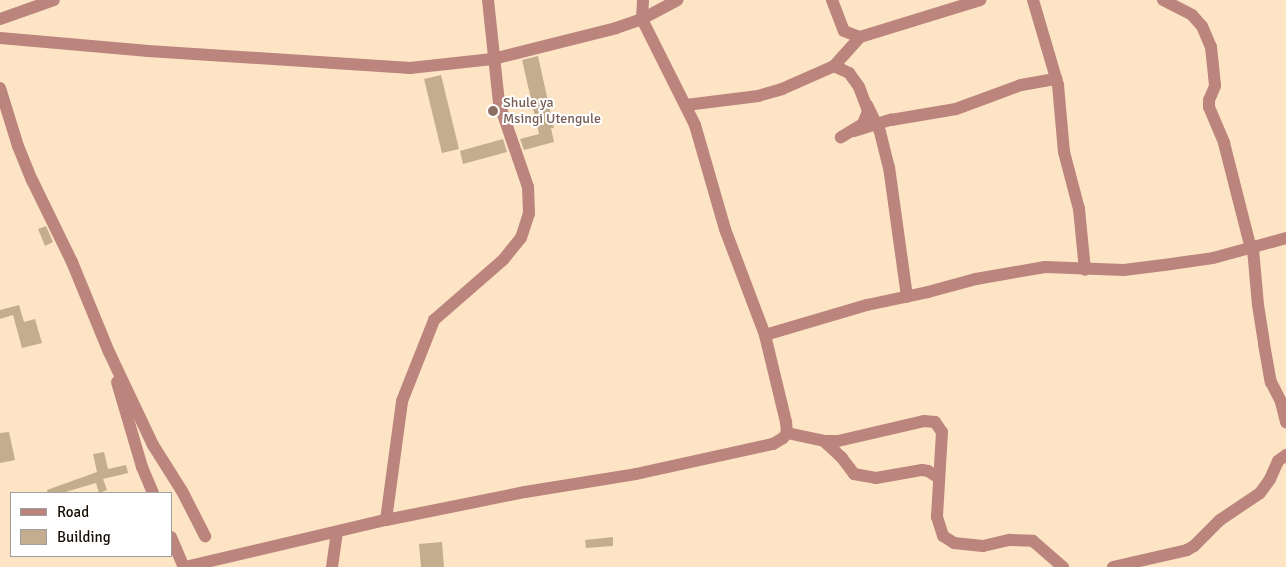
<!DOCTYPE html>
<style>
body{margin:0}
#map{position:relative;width:1286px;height:567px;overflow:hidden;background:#fde4c5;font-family:Signika,sans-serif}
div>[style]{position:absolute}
.building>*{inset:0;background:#c4ad8f}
.minor>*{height:12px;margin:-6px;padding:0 6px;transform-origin:6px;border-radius:6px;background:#bb847d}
.dots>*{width:14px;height:14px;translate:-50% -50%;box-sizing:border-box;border:2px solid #fff;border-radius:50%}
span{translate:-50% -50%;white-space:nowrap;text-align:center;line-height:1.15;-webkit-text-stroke:4px #fff;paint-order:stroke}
.education-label{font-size:14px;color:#785e54}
.left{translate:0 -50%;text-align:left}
.legend{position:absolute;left:10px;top:492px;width:162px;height:65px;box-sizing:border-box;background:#fff;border:1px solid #a19e9b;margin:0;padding:6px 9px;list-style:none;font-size:15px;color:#150d04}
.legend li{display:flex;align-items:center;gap:10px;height:25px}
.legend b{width:25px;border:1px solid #a19e9b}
</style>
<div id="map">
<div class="building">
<div style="clip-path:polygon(538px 56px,554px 128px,551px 128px,554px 142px,524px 150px,520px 139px,539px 134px,522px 60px)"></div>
<div style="clip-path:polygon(441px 75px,459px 149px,442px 153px,424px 79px)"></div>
<div style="clip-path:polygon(503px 139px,507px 152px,463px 164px,460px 151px)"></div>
<div style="clip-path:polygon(46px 226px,53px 242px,45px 246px,38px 229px)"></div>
<div style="clip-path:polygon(19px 305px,24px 322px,35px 319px,42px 343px,22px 348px,13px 315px,0 319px,0 310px)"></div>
<div style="clip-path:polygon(9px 432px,15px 460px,0 463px,0 433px)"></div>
<div style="clip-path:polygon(104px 452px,108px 469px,126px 465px,128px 473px,103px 479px,107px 490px,99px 493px,96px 483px,62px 493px,48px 493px,47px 490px,97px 472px,93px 454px)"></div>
<div style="clip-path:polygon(613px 537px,613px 546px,586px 548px,585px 540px)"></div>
<div style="clip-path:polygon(442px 542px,444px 567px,421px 567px,419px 544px)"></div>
</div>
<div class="minor">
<div style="left:832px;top:0;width:33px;rotate:69deg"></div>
<div style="left:844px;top:31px;width:17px;rotate:21deg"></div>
<div style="left:1033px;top:0;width:89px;rotate:73.6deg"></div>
<div style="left:1058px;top:85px;width:67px;rotate:84.9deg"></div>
<div style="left:1064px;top:152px;width:59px;rotate:75.3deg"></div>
<div style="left:1079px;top:209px;width:61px;rotate:84.4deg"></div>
<div style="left:1163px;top:0;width:33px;rotate:27deg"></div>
<div style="left:1192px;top:15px;width:15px;rotate:48deg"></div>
<div style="left:1202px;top:26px;width:23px;rotate:67deg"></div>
<div style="left:1211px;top:47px;width:39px;rotate:84deg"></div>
<div style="left:1215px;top:86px;width:15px;rotate:113deg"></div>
<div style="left:1209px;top:100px;width:7px;rotate:90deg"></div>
<div style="left:1209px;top:107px;width:39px;rotate:67deg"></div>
<div style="left:1224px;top:143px;width:109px;rotate:75.7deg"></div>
<div style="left:0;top:19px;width:57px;rotate:-19.4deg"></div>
<div style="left:0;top:38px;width:149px;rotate:5deg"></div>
<div style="left:148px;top:51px;width:263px;rotate:3.7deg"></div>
<div style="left:410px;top:68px;width:83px;rotate:-6.2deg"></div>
<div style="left:493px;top:59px;width:127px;rotate:-14.1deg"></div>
<div style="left:616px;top:28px;width:28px;rotate:-19deg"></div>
<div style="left:642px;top:19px;width:40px;rotate:-28deg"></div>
<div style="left:834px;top:66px;width:17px;rotate:25deg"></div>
<div style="left:849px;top:73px;width:17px;rotate:54deg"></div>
<div style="left:859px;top:87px;width:26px;rotate:69deg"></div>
<div style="left:868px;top:111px;width:14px;rotate:111deg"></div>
<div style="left:863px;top:124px;width:26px;rotate:149deg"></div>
<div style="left:0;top:88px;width:61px;rotate:72.8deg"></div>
<div style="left:18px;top:146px;width:37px;rotate:68deg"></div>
<div style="left:32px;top:180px;width:91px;rotate:64deg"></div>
<div style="left:72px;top:262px;width:97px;rotate:67.7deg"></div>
<div style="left:109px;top:352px;width:103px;rotate:64.7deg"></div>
<div style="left:153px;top:445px;width:54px;rotate:57.8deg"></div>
<div style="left:182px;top:491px;width:51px;rotate:62.9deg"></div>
<div style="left:686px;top:105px;width:73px;rotate:-7.1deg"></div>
<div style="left:758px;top:96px;width:25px;rotate:-16deg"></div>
<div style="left:782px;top:89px;width:57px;rotate:-23.9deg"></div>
<div style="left:834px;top:66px;width:39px;rotate:-48deg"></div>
<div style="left:860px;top:37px;width:126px;rotate:-17.1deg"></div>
<div style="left:867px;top:105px;width:30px;rotate:64deg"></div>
<div style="left:880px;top:132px;width:36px;rotate:76deg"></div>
<div style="left:889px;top:167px;width:131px;rotate:82.1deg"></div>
<div style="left:854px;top:131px;width:39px;rotate:-17deg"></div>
<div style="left:891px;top:120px;width:66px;rotate:-9.6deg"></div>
<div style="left:956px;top:109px;width:69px;rotate:-20.3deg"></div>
<div style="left:1021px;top:85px;width:36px;rotate:-10deg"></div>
<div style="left:1253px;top:249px;width:56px;rotate:84.9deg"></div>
<div style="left:1258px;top:305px;width:39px;rotate:81deg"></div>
<div style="left:1264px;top:344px;width:39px;rotate:80deg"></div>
<div style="left:1271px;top:382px;width:22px;rotate:63deg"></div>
<div style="left:1281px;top:402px;width:21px;rotate:76deg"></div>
<div style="left:765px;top:335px;width:106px;rotate:-16.4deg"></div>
<div style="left:867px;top:305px;width:62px;rotate:-12deg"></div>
<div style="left:928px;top:292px;width:50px;rotate:-15.2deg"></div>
<div style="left:976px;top:279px;width:70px;rotate:-9.9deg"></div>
<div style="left:1045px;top:267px;width:79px;rotate:2.2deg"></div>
<div style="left:1124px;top:270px;width:40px;rotate:-7.1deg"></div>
<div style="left:1164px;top:265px;width:49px;rotate:-8.1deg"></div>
<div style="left:1213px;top:258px;width:76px;rotate:-15.3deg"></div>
<div style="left:117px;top:382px;width:89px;rotate:73.6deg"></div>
<div style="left:142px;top:467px;width:28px;rotate:67deg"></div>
<div style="left:787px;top:433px;width:38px;rotate:12deg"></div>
<div style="left:824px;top:441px;width:14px"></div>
<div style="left:838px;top:441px;width:88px;rotate:-13.1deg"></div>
<div style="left:924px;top:421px;width:11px;rotate:5deg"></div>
<div style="left:935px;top:422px;width:12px;rotate:55deg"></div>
<div style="left:942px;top:432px;width:85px;rotate:93.4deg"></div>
<div style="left:937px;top:517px;width:20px;rotate:72deg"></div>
<div style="left:943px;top:536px;width:13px;rotate:32deg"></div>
<div style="left:954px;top:543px;width:29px;rotate:6deg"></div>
<div style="left:983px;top:546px;width:28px;rotate:-13deg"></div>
<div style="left:1010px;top:540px;width:23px;rotate:2deg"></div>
<div style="left:1033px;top:541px;width:40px;rotate:41deg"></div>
<div style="left:824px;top:441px;width:25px;rotate:43deg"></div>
<div style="left:842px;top:458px;width:20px;rotate:53deg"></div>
<div style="left:854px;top:474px;width:22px;rotate:10deg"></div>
<div style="left:876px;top:478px;width:47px;rotate:-9.9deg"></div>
<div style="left:922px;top:470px;width:6px;rotate:9deg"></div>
<div style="left:928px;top:471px;width:13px;rotate:32deg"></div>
<div style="left:386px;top:520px;width:120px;rotate:-82.3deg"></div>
<div style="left:402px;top:401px;width:87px;rotate:-68.4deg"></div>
<div style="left:434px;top:320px;width:91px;rotate:-41deg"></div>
<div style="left:503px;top:260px;width:28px;rotate:-51deg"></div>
<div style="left:521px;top:238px;width:25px;rotate:-72deg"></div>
<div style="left:529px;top:214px;width:27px;rotate:-92deg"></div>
<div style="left:528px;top:187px;width:89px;rotate:-109deg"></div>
<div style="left:499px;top:103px;width:104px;rotate:-96.1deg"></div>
<div style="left:171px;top:537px;width:33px;rotate:67deg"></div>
<div style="left:185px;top:567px;width:206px;rotate:-13.2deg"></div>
<div style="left:386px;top:520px;width:142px;rotate:-11.4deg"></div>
<div style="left:525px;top:492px;width:112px;rotate:-9.2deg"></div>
<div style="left:636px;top:474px;width:140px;rotate:-12.4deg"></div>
<div style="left:773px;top:444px;width:12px;rotate:-31deg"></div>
<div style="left:783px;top:438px;width:6px;rotate:-51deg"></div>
<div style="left:787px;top:433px;width:11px;rotate:-95deg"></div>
<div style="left:786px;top:422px;width:89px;rotate:-103.6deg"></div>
<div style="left:765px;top:335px;width:113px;rotate:-110.7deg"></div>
<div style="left:725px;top:229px;width:108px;rotate:-106.1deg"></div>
<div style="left:695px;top:125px;width:119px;rotate:-116.6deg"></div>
<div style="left:642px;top:19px;width:19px;rotate:-87deg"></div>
<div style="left:332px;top:567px;width:34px;rotate:-82deg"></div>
<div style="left:1113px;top:567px;width:76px;rotate:-12.9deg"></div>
<div style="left:1187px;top:550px;width:8px;rotate:-30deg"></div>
<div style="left:1194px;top:546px;width:37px;rotate:-45deg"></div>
<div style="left:1220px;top:520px;width:48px;rotate:-34deg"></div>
<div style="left:1260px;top:493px;width:17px;rotate:-54deg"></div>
<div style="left:1270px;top:479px;width:20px;rotate:-66deg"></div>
<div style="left:1278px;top:461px;width:10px;rotate:-37deg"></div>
</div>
<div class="dots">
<div style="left:493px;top:111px;background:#8d6e63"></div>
</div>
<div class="education-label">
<span class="left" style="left:503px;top:111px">Shule ya<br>Msingi Utengule</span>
</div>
<ul class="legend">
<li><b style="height:6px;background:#bb847d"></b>Road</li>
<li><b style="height:14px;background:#c4ad8f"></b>Building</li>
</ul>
</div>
